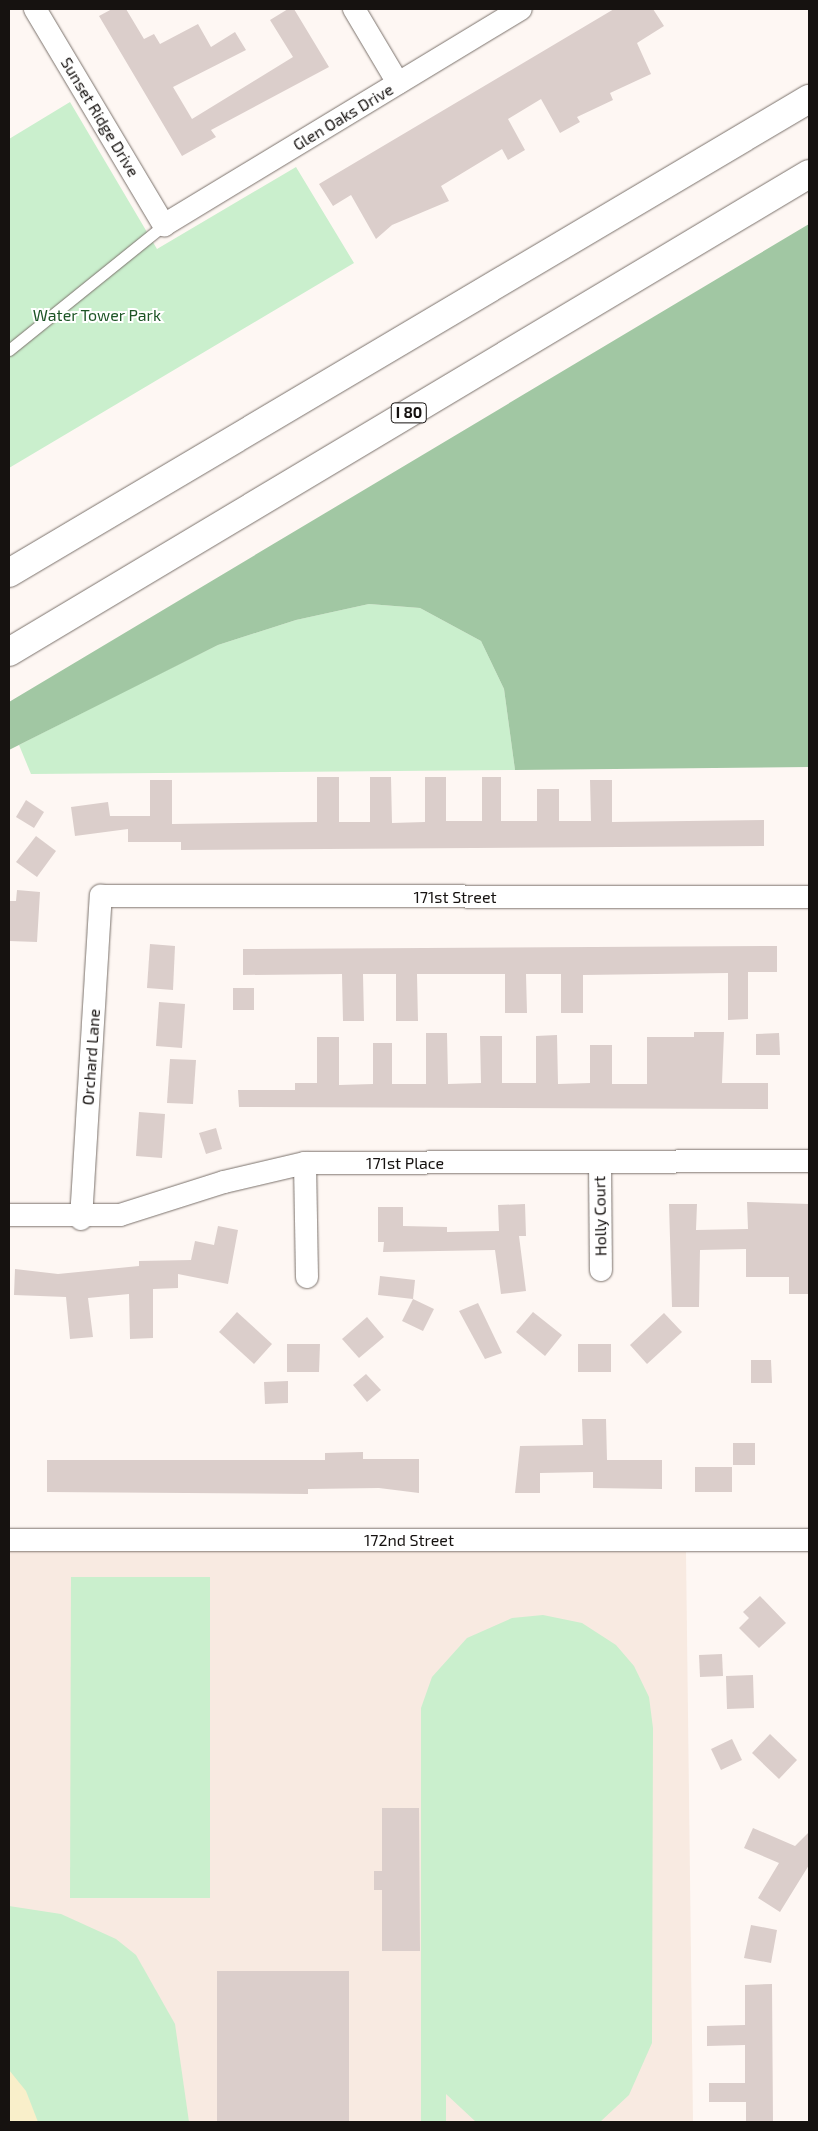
<!DOCTYPE html>
<style>
body{margin:0}
#map{position:relative;width:818px;height:2131px;overflow:hidden;background:#fef7f3;font-family:"Exo 2",sans-serif}
div>[style]{position:absolute}
.built>*{inset:0;background:#f8eae1}
.green>*{inset:0;background:#caefcd}
.forest>*{inset:0;background:#a1c7a3}
.sand>*{inset:0;background:#f9efca}
.building>*{inset:0;background:#dbcecb}
.roads{filter:drop-shadow(0 0 1px #7b726c) drop-shadow(0 0 1px #7b726c)}
.lane>*{height:11px;margin:-5.5px;padding:0 5.5px;transform-origin:5.5px;border-radius:5.5px;background:#fff}
.street>*{height:22px;margin:-11px;padding:0 11px;transform-origin:11px;border-radius:11px;background:#fff}
.highway>*{height:28px;margin:-14px;padding:0 14px;transform-origin:14px;border-radius:14px;background:#fff}
span{translate:-50% -50%;white-space:nowrap;text-align:center;line-height:1.15;-webkit-text-stroke:4px #fff;paint-order:stroke}
.shield-label span{padding:1px 4px;background:#fff;border:1px solid;border-radius:4px;-webkit-text-stroke-width:0}
.shield-label{font-size:15px;color:#161210;font-weight:700}
.street-label{font-size:16px;color:#161210}
.park-label{font-size:16px;color:#1d5526}
.frame{position:absolute;inset:0;border:10px solid #161210;pointer-events:none}
</style>
<div id="map">
<div class="built">
<div style="clip-path:polygon(9px 1550px,686px 1552px,693px 2122px,9px 2122px)"></div>
</div>
<div class="green">
<div style="clip-path:polygon(70px 102px,157px 249px,296px 167px,354px 263px,9px 468px,9px 139px)"></div>
<div style="clip-path:polygon(369px 604px,420px 608px,481px 641px,504px 689px,515px 770px,31px 774px,19px 745px,123px 692px,218px 645px,296px 620px)"></div>
<div style="clip-path:polygon(71px 1577px,210px 1577px,210px 1898px,70px 1898px)"></div>
<div style="clip-path:polygon(543px 1615px,582px 1623px,616px 1645px,634px 1666px,649px 1697px,653px 1728px,652px 2043px,629px 2095px,600px 2122px,476px 2122px,446px 2094px,446px 2122px,421px 2122px,421px 1708px,432px 1677px,467px 1638px,512px 1618px)"></div>
<div style="clip-path:polygon(9px 1906px,61px 1914px,116px 1939px,136px 1955px,175px 2024px,189px 2122px,9px 2122px)"></div>
</div>
<div class="forest">
<div style="clip-path:polygon(809px 224px,809px 767px,515px 770px,504px 689px,481px 641px,420px 608px,369px 604px,296px 620px,218px 645px,9px 750px,9px 702px)"></div>
</div>
<div class="sand">
<div style="clip-path:polygon(9px 2070px,26px 2091px,38px 2122px,9px 2122px)"></div>
</div>
<div class="building">
<div style="clip-path:polygon(112px 9px,126px 9px,144px 39px,154px 34px,160px 44px,198px 24px,211px 47px,235px 32px,246px 50px,173px 87px,192px 119px,293px 57px,270px 20px,288px 9px,294px 9px,329px 67px,211px 130px,216px 137px,182px 156px,99px 16px)"></div>
<div style="clip-path:polygon(614px 9px,653px 9px,664px 26px,637px 43px,651px 74px,610px 93px,613px 100px,577px 117px,580px 122px,560px 133px,541px 99px,508px 119px,525px 150px,508px 160px,502px 149px,441px 186px,449px 201px,392px 225px,376px 239px,351px 195px,333px 206px,319px 184px)"></div>
<div style="clip-path:polygon(317px 777px,339px 777px,339px 822px,370px 822px,370px 777px,391px 777px,392px 823px,425px 822px,425px 777px,446px 777px,446px 821px,482px 821px,482px 777px,501px 777px,501px 821px,537px 821px,537px 789px,559px 789px,559px 821px,591px 821px,590px 780px,612px 780px,612px 822px,764px 820px,764px 846px,181px 850px,181px 842px,128px 842px,128px 829px,75px 836px,71px 807px,108px 802px,110px 816px,150px 816px,150px 780px,172px 780px,172px 824px,317px 822px)"></div>
<div style="clip-path:polygon(26px 800px,44px 812px,34px 828px,16px 817px)"></div>
<div style="clip-path:polygon(36px 836px,56px 851px,37px 877px,16px 862px)"></div>
<div style="clip-path:polygon(17px 890px,40px 892px,37px 942px,9px 941px,9px 901px,16px 901px)"></div>
<div style="clip-path:polygon(150px 944px,175px 946px,173px 990px,147px 988px)"></div>
<div style="clip-path:polygon(777px 946px,777px 972px,748px 972px,748px 1019px,728px 1020px,728px 973px,583px 975px,583px 1013px,561px 1013px,561px 974px,526px 974px,527px 1013px,505px 1013px,505px 974px,417px 974px,418px 1021px,396px 1021px,396px 974px,363px 974px,364px 1021px,343px 1021px,342px 974px,243px 975px,243px 949px)"></div>
<div style="clip-path:polygon(233px 988px,254px 988px,254px 1010px,233px 1010px)"></div>
<div style="clip-path:polygon(159px 1002px,185px 1004px,182px 1048px,156px 1046px)"></div>
<div style="clip-path:polygon(694px 1032px,724px 1032px,722px 1083px,768px 1083px,768px 1109px,239px 1107px,238px 1090px,295px 1090px,295px 1083px,317px 1083px,317px 1037px,339px 1037px,339px 1085px,373px 1084px,373px 1043px,392px 1043px,392px 1084px,426px 1084px,426px 1033px,447px 1033px,448px 1084px,481px 1083px,480px 1036px,502px 1036px,502px 1083px,536px 1083px,536px 1036px,557px 1035px,558px 1084px,590px 1083px,590px 1045px,612px 1045px,612px 1084px,647px 1084px,647px 1037px,694px 1037px)"></div>
<div style="clip-path:polygon(779px 1033px,780px 1055px,756px 1055px,756px 1034px)"></div>
<div style="clip-path:polygon(170px 1059px,196px 1060px,193px 1104px,167px 1103px)"></div>
<div style="clip-path:polygon(139px 1112px,165px 1114px,162px 1158px,136px 1156px)"></div>
<div style="clip-path:polygon(216px 1128px,222px 1149px,206px 1154px,199px 1133px)"></div>
<div style="clip-path:polygon(747px 1202px,809px 1204px,809px 1294px,789px 1294px,789px 1277px,746px 1277px,746px 1249px,700px 1250px,699px 1307px,672px 1307px,669px 1204px,697px 1204px,696px 1230px,748px 1229px)"></div>
<div style="clip-path:polygon(525px 1204px,526px 1236px,519px 1236px,526px 1291px,501px 1294px,495px 1250px,383px 1252px,384px 1242px,378px 1242px,378px 1207px,403px 1207px,403px 1226px,447px 1227px,447px 1232px,499px 1231px,498px 1205px)"></div>
<div style="clip-path:polygon(218px 1226px,238px 1230px,228px 1284px,178px 1274px,178px 1288px,153px 1289px,153px 1338px,130px 1339px,129px 1294px,88px 1298px,93px 1337px,70px 1339px,66px 1297px,14px 1295px,15px 1269px,58px 1274px,139px 1266px,139px 1261px,191px 1260px,195px 1241px,214px 1245px)"></div>
<div style="clip-path:polygon(380px 1276px,415px 1280px,413px 1299px,378px 1295px)"></div>
<div style="clip-path:polygon(413px 1299px,434px 1309px,423px 1331px,402px 1321px)"></div>
<div style="clip-path:polygon(478px 1303px,502px 1353px,485px 1359px,459px 1311px)"></div>
<div style="clip-path:polygon(237px 1312px,272px 1344px,254px 1364px,219px 1332px)"></div>
<div style="clip-path:polygon(533px 1312px,562px 1335px,545px 1356px,516px 1332px)"></div>
<div style="clip-path:polygon(664px 1313px,682px 1332px,647px 1364px,630px 1345px)"></div>
<div style="clip-path:polygon(367px 1317px,384px 1337px,359px 1358px,342px 1339px)"></div>
<div style="clip-path:polygon(287px 1344px,320px 1344px,319px 1372px,287px 1372px)"></div>
<div style="clip-path:polygon(578px 1344px,611px 1344px,611px 1372px,578px 1372px)"></div>
<div style="clip-path:polygon(751px 1360px,771px 1360px,772px 1383px,751px 1383px)"></div>
<div style="clip-path:polygon(366px 1374px,381px 1390px,367px 1402px,353px 1385px)"></div>
<div style="clip-path:polygon(288px 1381px,288px 1403px,265px 1404px,264px 1382px)"></div>
<div style="clip-path:polygon(582px 1419px,606px 1419px,607px 1460px,662px 1460px,662px 1489px,593px 1488px,593px 1472px,540px 1473px,540px 1493px,515px 1493px,520px 1446px,583px 1445px)"></div>
<div style="clip-path:polygon(733px 1443px,755px 1443px,755px 1465px,733px 1465px)"></div>
<div style="clip-path:polygon(363px 1452px,363px 1459px,419px 1459px,419px 1493px,379px 1488px,308px 1489px,308px 1494px,47px 1492px,47px 1460px,325px 1460px,325px 1453px)"></div>
<div style="clip-path:polygon(695px 1467px,732px 1467px,732px 1492px,695px 1492px)"></div>
<div style="clip-path:polygon(760px 1596px,786px 1623px,759px 1648px,739px 1628px,749px 1618px,743px 1612px)"></div>
<div style="clip-path:polygon(722px 1654px,723px 1676px,700px 1677px,699px 1655px)"></div>
<div style="clip-path:polygon(753px 1675px,754px 1708px,727px 1709px,726px 1676px)"></div>
<div style="clip-path:polygon(770px 1734px,797px 1760px,779px 1779px,752px 1753px)"></div>
<div style="clip-path:polygon(732px 1739px,742px 1760px,721px 1770px,711px 1749px)"></div>
<div style="clip-path:polygon(382px 1808px,419px 1808px,420px 1951px,382px 1951px,382px 1890px,374px 1890px,374px 1871px,382px 1871px)"></div>
<div style="clip-path:polygon(753px 1828px,795px 1846px,809px 1832px,809px 1865px,780px 1912px,758px 1898px,779px 1863px,744px 1848px)"></div>
<div style="clip-path:polygon(751px 1925px,777px 1930px,771px 1963px,744px 1958px)"></div>
<div style="clip-path:polygon(217px 1971px,349px 1971px,349px 2122px,217px 2122px)"></div>
<div style="clip-path:polygon(772px 1984px,773px 2122px,746px 2122px,746px 2102px,709px 2102px,709px 2083px,745px 2083px,745px 2045px,707px 2046px,707px 2026px,745px 2025px,745px 1985px)"></div>
</div>
<div class="roads">
<div class="lane">
<div style="left:9px;top:350px;width:199px;rotate:-38.9deg"></div>
</div>
<div class="street">
<div style="left:35px;top:9px;width:252px;rotate:59.2deg"></div>
<div style="left:164px;top:225px;width:417px;rotate:-31.2deg"></div>
<div style="left:354px;top:9px;width:86px;rotate:59.3deg"></div>
<div style="left:600px;top:1162px;width:108px;rotate:89.5deg"></div>
<div style="left:305px;top:1163px;width:114px;rotate:89deg"></div>
<div style="left:9px;top:1215px;width:111px"></div>
<div style="left:120px;top:1215px;width:109px;rotate:-17.6deg"></div>
<div style="left:224px;top:1182px;width:83px;rotate:-13.2deg"></div>
<div style="left:305px;top:1163px;width:504px;rotate:-0.23deg"></div>
<div style="left:81px;top:1219px;width:324px;rotate:-86.5deg"></div>
<div style="left:101px;top:896px;width:708px;rotate:0.08deg"></div>
<div style="left:9px;top:1540px;width:800px"></div>
</div>
<div class="highway">
<div style="left:9px;top:573px;width:930px;rotate:-30.65deg"></div>
<div style="left:9px;top:652px;width:932px;rotate:-30.86deg"></div>
</div>
</div>
<div class="shield-label">
<span style="left:409px;top:413px">I 80</span>
</div>
<div class="street-label">
<span style="left:100px;top:117px;rotate:59deg">Sunset Ridge Drive</span>
<span style="left:343px;top:117px;rotate:-31deg">Glen Oaks Drive</span>
<span style="left:455px;top:897px">171st Street</span>
<span style="left:91px;top:1057px;rotate:-86deg">Orchard Lane</span>
<span style="left:405px;top:1163px">171st Place</span>
<span style="left:600px;top:1216px;rotate:-91deg">Holly Court</span>
<span style="left:409px;top:1540px">172nd Street</span>
</div>
<div class="park-label">
<span style="left:97px;top:315px">Water Tower Park</span>
</div>
<div class="frame"></div>
</div>
